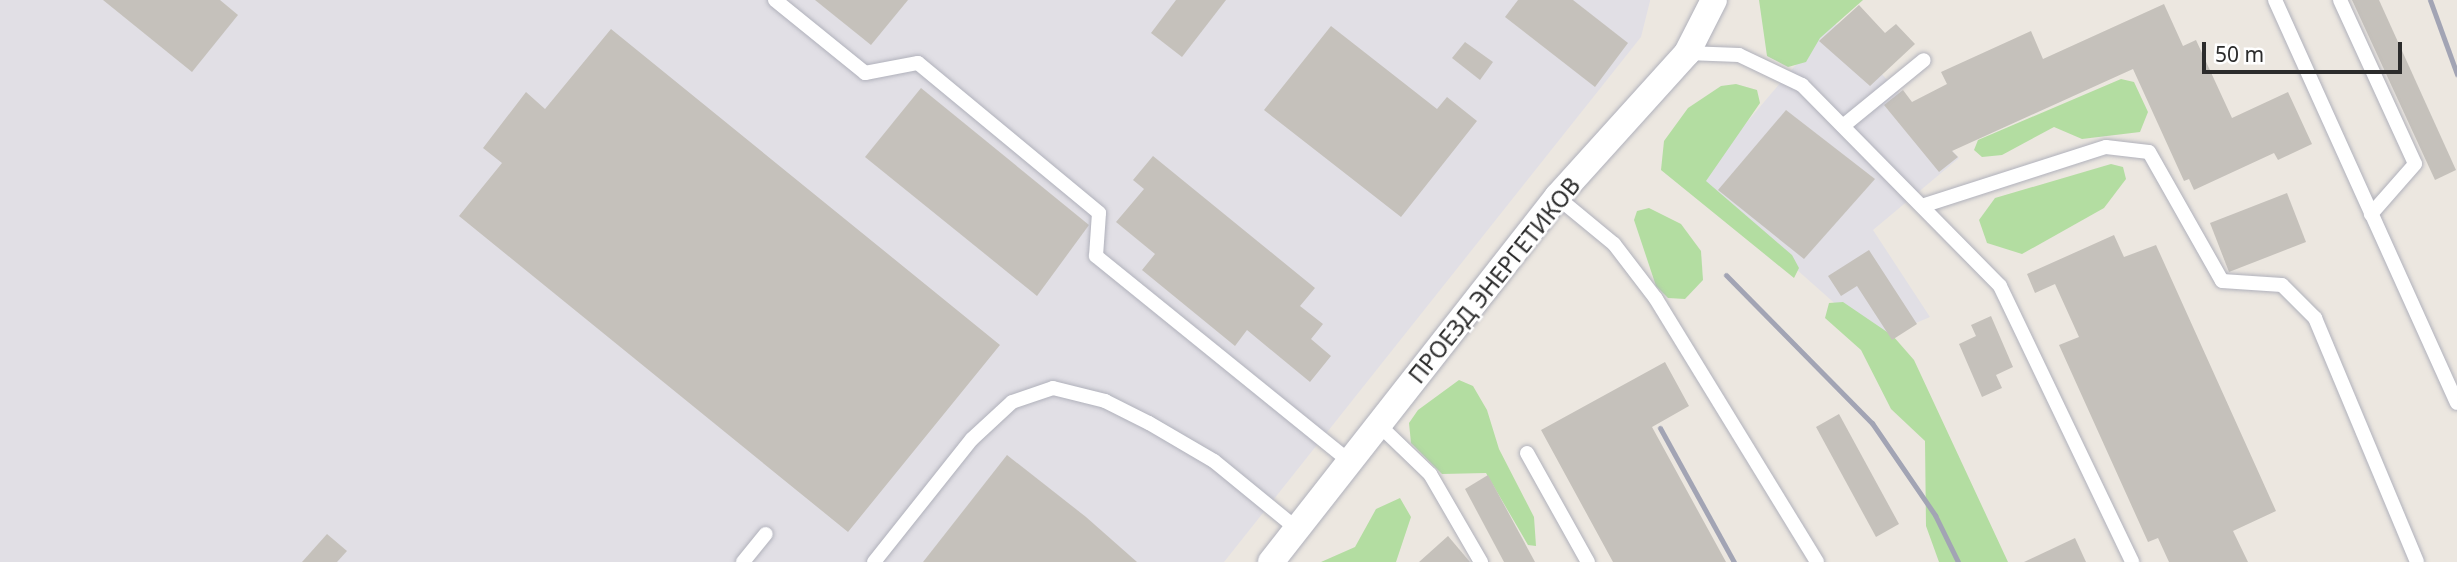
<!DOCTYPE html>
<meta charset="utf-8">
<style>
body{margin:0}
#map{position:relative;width:2457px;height:562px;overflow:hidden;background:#ece7e0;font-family:"Noto Sans",sans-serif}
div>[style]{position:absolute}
.industrial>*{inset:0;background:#e1dfe5}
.green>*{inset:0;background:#b3dda1}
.building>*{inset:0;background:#c5c1bb}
.roads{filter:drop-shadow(0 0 2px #b0b1bb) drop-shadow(0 0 2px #b0b1bb)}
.lane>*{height:14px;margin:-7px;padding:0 7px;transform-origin:7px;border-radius:7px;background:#fff}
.street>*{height:26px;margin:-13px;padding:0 13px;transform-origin:13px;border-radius:13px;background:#fff}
.rail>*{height:5px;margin:-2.5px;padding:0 2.5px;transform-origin:2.5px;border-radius:2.5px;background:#a2a4b4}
span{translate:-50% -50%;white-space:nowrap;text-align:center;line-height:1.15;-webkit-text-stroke:5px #fff;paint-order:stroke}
.street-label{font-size:23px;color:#2c2c2c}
.scale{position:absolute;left:2202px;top:42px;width:200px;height:32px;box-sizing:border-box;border:4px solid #2c2c2c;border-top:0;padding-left:9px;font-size:21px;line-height:24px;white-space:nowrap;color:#2c2c2c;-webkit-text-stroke:5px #fff;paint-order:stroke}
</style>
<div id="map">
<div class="industrial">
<div style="clip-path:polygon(0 0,1650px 0,1650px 1px,1641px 37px,1224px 562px,0 562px)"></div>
<div style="clip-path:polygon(1833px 21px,1959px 158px,1873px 230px,1930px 317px,1876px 340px,1697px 181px)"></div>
</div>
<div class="green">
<div style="clip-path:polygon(1759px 0,1863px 0,1820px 38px,1806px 62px,1788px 67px,1767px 56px)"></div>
<div style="clip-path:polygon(2121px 79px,2134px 82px,2148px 112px,2140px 132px,2082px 139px,2054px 127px,2002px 155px,1982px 157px,1974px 150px,1978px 140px)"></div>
<div style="clip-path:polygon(1736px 84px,1757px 90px,1760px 103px,1706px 181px,1792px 255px,1799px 268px,1794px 278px,1661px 170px,1664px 141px,1688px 108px,1721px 86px)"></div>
<div style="clip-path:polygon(2111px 164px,2123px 167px,2126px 179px,2104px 208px,2022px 254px,1987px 243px,1979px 220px,1995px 198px)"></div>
<div style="clip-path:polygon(1649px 208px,1681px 224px,1701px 251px,1703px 280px,1685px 299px,1668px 298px,1656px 286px,1634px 220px,1637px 211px)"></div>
<div style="clip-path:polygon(1843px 302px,1893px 336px,1914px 360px,2008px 562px,1939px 562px,1926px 526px,1925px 441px,1891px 409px,1861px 350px,1825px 318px,1829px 303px)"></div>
<div style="clip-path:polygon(1459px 380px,1473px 386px,1487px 410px,1499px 449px,1534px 517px,1536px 546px,1528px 545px,1486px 473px,1442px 474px,1411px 443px,1409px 423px,1418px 410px)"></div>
<div style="clip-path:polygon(1400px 498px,1411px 517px,1396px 562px,1321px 562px,1355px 547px,1376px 509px)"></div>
</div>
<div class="building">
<div style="clip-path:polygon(103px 0,220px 0,238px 15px,192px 72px)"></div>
<div style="clip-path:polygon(815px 0,908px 0,871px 45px)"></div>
<div style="clip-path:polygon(1176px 0,1226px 0,1182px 57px,1151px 33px)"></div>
<div style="clip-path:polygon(1518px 0,1573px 0,1628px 43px,1595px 87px,1505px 17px)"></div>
<div style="clip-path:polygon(2352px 0,2379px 0,2456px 170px,2435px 180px)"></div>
<div style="clip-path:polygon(2164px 4px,2183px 46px,2196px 40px,2232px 118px,2288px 92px,2312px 144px,2278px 160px,2274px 153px,2194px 190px,2189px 179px,2184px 181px,2133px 69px,1952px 151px,1958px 157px,1939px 172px,1884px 105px,1903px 90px,1912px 102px,1947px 84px,1941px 72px,2031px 31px,2043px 59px)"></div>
<div style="clip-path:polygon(1859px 5px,1885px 33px,1896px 24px,1915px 44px,1870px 86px,1819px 41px)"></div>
<div style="clip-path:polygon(1331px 26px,1437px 109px,1447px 97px,1477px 121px,1401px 217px,1264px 110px)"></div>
<div style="clip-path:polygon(611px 29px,1000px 345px,848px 532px,459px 216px,502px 163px,483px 148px,526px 92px,545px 109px)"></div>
<div style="clip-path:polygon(1465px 42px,1493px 62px,1480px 80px,1452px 58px)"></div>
<div style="clip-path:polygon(921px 88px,1089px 225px,1037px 296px,865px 157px)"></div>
<div style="clip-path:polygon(1786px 110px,1875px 179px,1804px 259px,1718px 190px)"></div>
<div style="clip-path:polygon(1153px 156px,1315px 288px,1300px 306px,1323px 324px,1311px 339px,1331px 356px,1310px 382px,1247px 330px,1235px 346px,1142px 270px,1155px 254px,1116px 222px,1144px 189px,1133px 180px)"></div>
<div style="clip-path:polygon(2287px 193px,2306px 242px,2229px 272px,2210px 223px)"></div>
<div style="clip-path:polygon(2114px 235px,2124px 257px,2156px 245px,2276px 511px,2233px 531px,2248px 562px,2169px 562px,2158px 538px,2148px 542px,2059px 345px,2079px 337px,2055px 284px,2035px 293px,2027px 274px)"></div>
<div style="clip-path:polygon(1869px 250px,1917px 324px,1892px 340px,1857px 286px,1841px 296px,1828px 276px)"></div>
<div style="clip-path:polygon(1991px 316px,2013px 367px,1996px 375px,2002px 388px,1982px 397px,1959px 344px,1976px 336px,1971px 325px)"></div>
<div style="clip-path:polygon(1665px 362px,1689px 406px,1652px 427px,1726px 562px,1613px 562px,1541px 430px)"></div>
<div style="clip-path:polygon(1839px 414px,1899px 524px,1876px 537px,1816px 427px)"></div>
<div style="clip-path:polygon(1007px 455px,1086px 517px,1137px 562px,923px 562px)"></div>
<div style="clip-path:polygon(1488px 475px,1535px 562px,1504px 562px,1465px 489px)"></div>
<div style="clip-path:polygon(327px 534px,347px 551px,337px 562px,302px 562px)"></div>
<div style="clip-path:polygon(1448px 536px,1470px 562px,1419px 562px)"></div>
<div style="clip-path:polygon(2075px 538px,2086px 562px,2024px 562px)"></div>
</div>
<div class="roads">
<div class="lane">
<div style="left:775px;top:0;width:116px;rotate:39deg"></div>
<div style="left:865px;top:73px;width:54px;rotate:-10.7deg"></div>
<div style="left:918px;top:63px;width:235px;rotate:39.6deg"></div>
<div style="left:1099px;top:213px;width:43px;rotate:94deg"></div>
<div style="left:1096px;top:256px;width:327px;rotate:39deg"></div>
<div style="left:2275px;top:0;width:442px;rotate:65.7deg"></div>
<div style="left:2340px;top:0;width:180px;rotate:65.4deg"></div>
<div style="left:2415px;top:164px;width:67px;rotate:131.3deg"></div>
<div style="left:1687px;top:53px;width:52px;rotate:2.2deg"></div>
<div style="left:1739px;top:55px;width:70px;rotate:25.5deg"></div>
<div style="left:1802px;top:85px;width:282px;rotate:45.4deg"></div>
<div style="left:2000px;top:286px;width:306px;rotate:64.4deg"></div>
<div style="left:1843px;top:126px;width:104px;rotate:-39.2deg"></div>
<div style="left:1557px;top:197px;width:74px;rotate:39.5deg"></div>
<div style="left:1614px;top:244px;width:69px;rotate:52.6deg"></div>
<div style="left:1656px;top:299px;width:308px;rotate:58.5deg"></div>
<div style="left:1925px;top:205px;width:190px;rotate:-17.8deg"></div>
<div style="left:2106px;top:147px;width:43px;rotate:6.6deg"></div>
<div style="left:2149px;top:152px;width:148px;rotate:60.5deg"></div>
<div style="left:2222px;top:281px;width:60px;rotate:3.8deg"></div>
<div style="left:2282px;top:285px;width:47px;rotate:45deg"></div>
<div style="left:2315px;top:318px;width:264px;rotate:67.3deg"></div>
<div style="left:1379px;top:425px;width:71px;rotate:43.9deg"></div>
<div style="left:1430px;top:474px;width:102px;rotate:59.9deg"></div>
<div style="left:1527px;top:453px;width:125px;rotate:60.8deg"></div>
<div style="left:743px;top:562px;width:36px;rotate:-51deg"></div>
<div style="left:874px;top:562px;width:157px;rotate:-51.5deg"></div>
<div style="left:972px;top:439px;width:54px;rotate:-42.8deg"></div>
<div style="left:1012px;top:402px;width:43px;rotate:-18.9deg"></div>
<div style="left:1053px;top:388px;width:54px;rotate:14deg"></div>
<div style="left:1105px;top:401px;width:49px;rotate:26.6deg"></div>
<div style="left:1149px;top:423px;width:75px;rotate:30.3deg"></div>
<div style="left:1214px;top:461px;width:107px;rotate:39.3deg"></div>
</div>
<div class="street">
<div style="left:1271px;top:562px;width:464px;rotate:-51.9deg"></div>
<div style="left:1557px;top:197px;width:194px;rotate:-47.9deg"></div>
<div style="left:1687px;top:53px;width:59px;rotate:-63deg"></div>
</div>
</div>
<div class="rail">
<div style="left:2430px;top:0;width:79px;rotate:70deg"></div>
<div style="left:1726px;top:275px;width:208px;rotate:45.4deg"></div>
<div style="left:1872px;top:423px;width:112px;rotate:55.6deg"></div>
<div style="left:1935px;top:515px;width:52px;rotate:63.9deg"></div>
<div style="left:1660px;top:428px;width:153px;rotate:61.1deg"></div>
</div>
<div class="street-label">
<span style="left:1494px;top:280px;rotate:-51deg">ПРОЕЗД ЭНЕРГЕТИКОВ</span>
</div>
<div class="scale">50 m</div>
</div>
